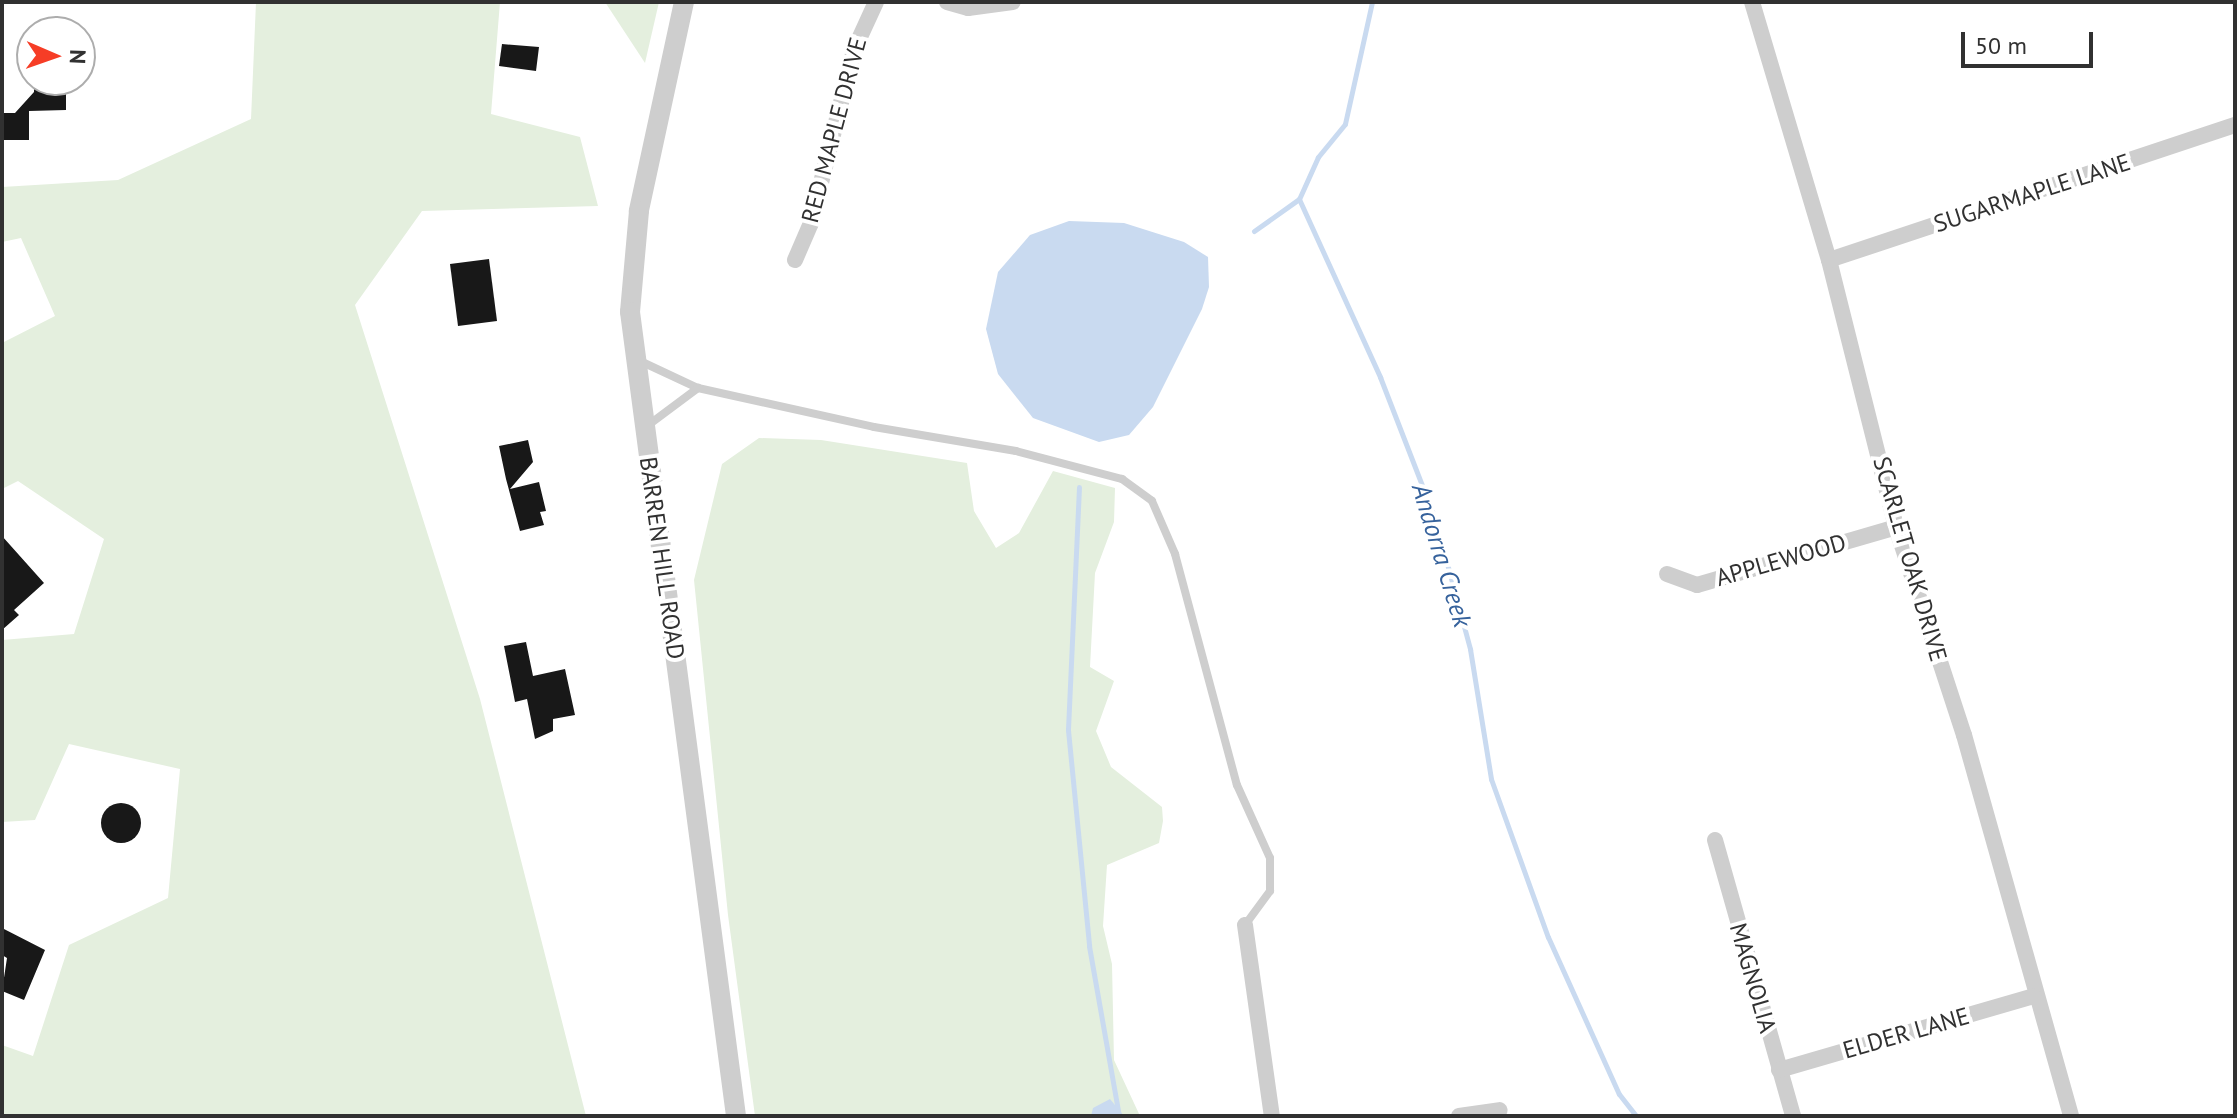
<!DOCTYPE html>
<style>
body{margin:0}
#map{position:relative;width:2237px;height:1118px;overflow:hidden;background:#fff;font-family:"PT Sans",sans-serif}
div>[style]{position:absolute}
.green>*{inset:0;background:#e4efde}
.water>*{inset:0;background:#c9daf0}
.stream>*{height:5px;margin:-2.5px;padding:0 2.5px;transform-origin:2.5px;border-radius:2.5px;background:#c9daf0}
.building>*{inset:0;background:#181818}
.round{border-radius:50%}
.service>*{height:8px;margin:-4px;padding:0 4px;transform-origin:4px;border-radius:4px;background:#cecece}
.minor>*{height:16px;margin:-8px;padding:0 8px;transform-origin:8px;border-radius:8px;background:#cecece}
.tertiary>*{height:20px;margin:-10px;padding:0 10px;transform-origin:10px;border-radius:10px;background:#cecece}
span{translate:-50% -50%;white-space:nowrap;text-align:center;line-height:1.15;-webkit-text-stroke:8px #fff;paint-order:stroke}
.street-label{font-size:24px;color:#313131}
.water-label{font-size:26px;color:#36629c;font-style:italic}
.frame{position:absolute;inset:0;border:4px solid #313131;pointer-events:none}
.north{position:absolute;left:16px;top:16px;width:80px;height:80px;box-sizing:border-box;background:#fff;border:2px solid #adadad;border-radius:50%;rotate:92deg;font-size:22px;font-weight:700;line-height:32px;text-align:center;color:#313131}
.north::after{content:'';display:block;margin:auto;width:28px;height:36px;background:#f63d26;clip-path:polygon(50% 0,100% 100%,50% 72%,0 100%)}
.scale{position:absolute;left:1961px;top:32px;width:132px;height:36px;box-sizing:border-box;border:4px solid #313131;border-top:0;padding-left:10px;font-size:24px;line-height:28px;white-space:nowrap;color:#313131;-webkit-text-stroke:6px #fff;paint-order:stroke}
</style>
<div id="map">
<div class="green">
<div style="clip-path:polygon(256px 2px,500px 2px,491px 114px,580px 137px,598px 206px,422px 211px,355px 305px,480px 699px,586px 1116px,2px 1116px,2px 1045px,33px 1056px,69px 945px,168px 898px,180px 769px,69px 744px,35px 820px,2px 822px,2px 640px,74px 634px,104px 539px,18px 481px,2px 489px,2px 343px,55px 316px,21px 238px,2px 242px,2px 187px,118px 180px,251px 119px)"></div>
<div style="clip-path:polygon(605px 2px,659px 2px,645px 63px)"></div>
<div style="clip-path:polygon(759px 438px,821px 440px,967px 463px,974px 511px,996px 548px,1019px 533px,1053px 471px,1115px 488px,1114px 522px,1095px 573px,1090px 667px,1114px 681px,1096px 731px,1111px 767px,1162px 807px,1163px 821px,1159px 843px,1107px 865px,1103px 926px,1112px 964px,1114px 1060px,1140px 1116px,755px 1116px,728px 915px,694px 580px,722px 464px)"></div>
</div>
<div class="water">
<div style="clip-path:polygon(1069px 221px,1124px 223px,1184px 242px,1208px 257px,1209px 287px,1202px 309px,1153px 407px,1129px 435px,1099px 442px,1033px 418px,998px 374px,986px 329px,998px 272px,1030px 235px)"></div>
<div style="clip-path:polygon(1110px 1099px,1124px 1116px,1091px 1116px,1093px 1108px)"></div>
</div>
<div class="stream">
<div style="left:1372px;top:2px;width:125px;rotate:102.5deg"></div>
<div style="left:1345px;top:124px;width:43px;rotate:129.3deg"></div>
<div style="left:1318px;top:157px;width:46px;rotate:114.3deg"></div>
<div style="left:1299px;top:199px;width:196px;rotate:65.5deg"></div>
<div style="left:1380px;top:377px;width:152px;rotate:68.8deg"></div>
<div style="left:1435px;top:519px;width:135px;rotate:74.9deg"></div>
<div style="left:1470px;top:649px;width:132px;rotate:80.8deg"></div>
<div style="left:1491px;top:779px;width:168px;rotate:70.2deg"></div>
<div style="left:1548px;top:937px;width:172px;rotate:65.7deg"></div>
<div style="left:1619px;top:1094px;width:28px;rotate:52deg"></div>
<div style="left:1254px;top:231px;width:55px;rotate:-35.4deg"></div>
<div style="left:1079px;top:487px;width:243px;rotate:92.6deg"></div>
<div style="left:1068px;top:730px;width:217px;rotate:84.4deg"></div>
<div style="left:1089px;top:946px;width:173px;rotate:80deg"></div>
</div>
<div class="building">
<div style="clip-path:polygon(63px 17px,64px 32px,46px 32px,46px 18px)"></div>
<div style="clip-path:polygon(502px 44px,539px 47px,536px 71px,499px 66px)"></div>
<div style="clip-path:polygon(34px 80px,66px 80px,66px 110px,29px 111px,29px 140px,2px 140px,2px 113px,15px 113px,34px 92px)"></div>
<div style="clip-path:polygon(489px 259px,497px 321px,458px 326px,450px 264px)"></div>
<div style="clip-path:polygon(528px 440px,533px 462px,510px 489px,539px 482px,546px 511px,540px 512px,544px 525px,520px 531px,506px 479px,499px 446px)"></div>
<div style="clip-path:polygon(2px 536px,44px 583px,14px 610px,19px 615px,2px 630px)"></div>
<div style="clip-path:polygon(526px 642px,533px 676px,565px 669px,575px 715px,553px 719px,553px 731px,535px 739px,527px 699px,515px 702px,504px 646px)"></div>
<div class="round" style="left:101px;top:803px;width:40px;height:40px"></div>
<div style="clip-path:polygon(2px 928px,45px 950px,24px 1000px,2px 991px,7px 958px,2px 955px)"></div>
</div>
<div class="service">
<div style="left:640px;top:361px;width:64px;rotate:25deg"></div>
<div style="left:698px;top:388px;width:180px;rotate:12.5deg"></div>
<div style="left:874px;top:427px;width:144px;rotate:9.6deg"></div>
<div style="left:1016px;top:451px;width:110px;rotate:14.8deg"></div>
<div style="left:1122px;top:479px;width:37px;rotate:36deg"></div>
<div style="left:1152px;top:501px;width:58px;rotate:66.5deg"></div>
<div style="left:1175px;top:554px;width:239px;rotate:75deg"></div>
<div style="left:1237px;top:785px;width:80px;rotate:65.7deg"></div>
<div style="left:1270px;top:858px;width:33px;rotate:90deg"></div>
<div style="left:1270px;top:891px;width:42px;rotate:126.3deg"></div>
<div style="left:647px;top:426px;width:64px;rotate:-36.7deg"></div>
</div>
<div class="minor">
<div style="left:947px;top:2px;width:22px;rotate:16deg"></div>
<div style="left:968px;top:8px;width:45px;rotate:-7.6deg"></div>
<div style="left:1752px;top:2px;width:269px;rotate:73.4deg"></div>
<div style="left:1829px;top:260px;width:275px;rotate:75.9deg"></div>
<div style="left:1896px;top:527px;width:219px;rotate:71.9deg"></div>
<div style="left:1964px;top:735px;width:396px;rotate:74.3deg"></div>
<div style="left:795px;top:260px;width:40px;rotate:-66.6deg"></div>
<div style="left:811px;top:223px;width:178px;rotate:-76deg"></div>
<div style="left:854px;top:50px;width:53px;rotate:-65.4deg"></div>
<div style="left:1829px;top:260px;width:428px;rotate:-18.4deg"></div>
<div style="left:1667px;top:574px;width:32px;rotate:20deg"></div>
<div style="left:1697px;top:585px;width:207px;rotate:-16.2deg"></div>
<div style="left:1715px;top:840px;width:287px;rotate:74.2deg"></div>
<div style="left:1245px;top:925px;width:193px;rotate:82deg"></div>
<div style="left:1779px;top:1070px;width:265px;rotate:-16.2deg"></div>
<div style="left:1459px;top:1116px;width:41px;rotate:-8.3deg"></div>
</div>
<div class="tertiary">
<div style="left:684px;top:2px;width:214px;rotate:102.2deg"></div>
<div style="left:639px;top:211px;width:101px;rotate:95.1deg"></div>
<div style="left:630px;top:312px;width:811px;rotate:82.49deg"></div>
</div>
<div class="street-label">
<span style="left:834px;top:130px;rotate:-75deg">RED MAPLE DRIVE</span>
<span style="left:2032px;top:193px;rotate:-18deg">SUGARMAPLE LANE</span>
<span style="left:662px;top:558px;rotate:82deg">BARREN HILL ROAD</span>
<span style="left:1910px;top:559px;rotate:74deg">SCARLET OAK DRIVE</span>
<span style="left:1781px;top:560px;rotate:-16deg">APPLEWOOD</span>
<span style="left:1753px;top:978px;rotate:74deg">MAGNOLIA</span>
<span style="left:1906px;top:1033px;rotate:-16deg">ELDER LANE</span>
</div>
<div class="water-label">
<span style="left:1442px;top:555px;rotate:73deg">Andorra Creek</span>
</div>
<div class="frame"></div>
<div class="north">N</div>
<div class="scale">50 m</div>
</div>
